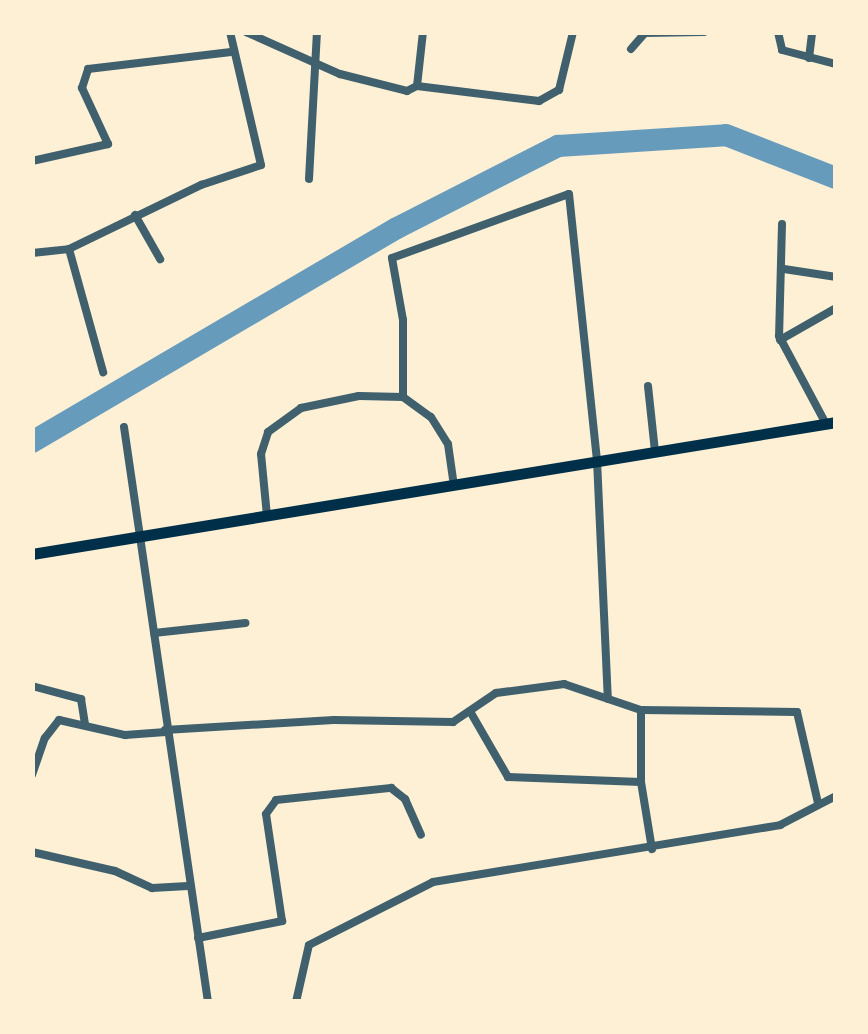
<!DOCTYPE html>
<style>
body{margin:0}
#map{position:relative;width:868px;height:1034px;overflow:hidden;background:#fdf0d5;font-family:"Exo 2",sans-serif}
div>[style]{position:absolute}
.river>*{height:22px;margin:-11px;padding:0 11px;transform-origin:11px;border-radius:11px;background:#669bbc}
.minor>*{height:8px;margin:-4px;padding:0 4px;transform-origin:4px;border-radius:4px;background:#3f606c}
.primary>*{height:11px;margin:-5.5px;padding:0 5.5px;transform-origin:5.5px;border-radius:5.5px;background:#003049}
span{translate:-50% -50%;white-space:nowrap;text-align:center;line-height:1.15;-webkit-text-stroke:9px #fdf0d5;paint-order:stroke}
.frame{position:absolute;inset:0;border:35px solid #fdf0d5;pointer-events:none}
</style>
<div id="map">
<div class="river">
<div style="left:32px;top:442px;width:423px;rotate:-30.4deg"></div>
<div style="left:397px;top:228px;width:181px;rotate:-27deg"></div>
<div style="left:558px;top:146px;width:168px;rotate:-3.7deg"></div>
<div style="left:726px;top:135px;width:118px;rotate:21.4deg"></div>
</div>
<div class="minor">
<div style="left:246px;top:32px;width:103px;rotate:24.1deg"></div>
<div style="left:340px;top:74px;width:69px;rotate:14.2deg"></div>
<div style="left:407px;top:91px;width:11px;rotate:-27deg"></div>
<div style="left:417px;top:86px;width:123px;rotate:7deg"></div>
<div style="left:539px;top:101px;width:23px;rotate:-29deg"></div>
<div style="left:559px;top:90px;width:60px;rotate:-76.4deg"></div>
<div style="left:778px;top:32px;width:18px;rotate:77deg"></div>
<div style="left:782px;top:50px;width:56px;rotate:14.5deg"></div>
<div style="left:631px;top:49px;width:21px;rotate:-49deg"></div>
<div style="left:645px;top:33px;width:59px;rotate:-1deg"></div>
<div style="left:809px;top:58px;width:26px;rotate:-83deg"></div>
<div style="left:417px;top:86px;width:54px;rotate:-83.7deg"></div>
<div style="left:32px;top:161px;width:78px;rotate:-12.6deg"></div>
<div style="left:108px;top:144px;width:62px;rotate:-114.9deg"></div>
<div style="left:82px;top:88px;width:20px;rotate:-72deg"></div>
<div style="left:88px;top:69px;width:144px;rotate:-6.8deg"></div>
<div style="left:309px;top:179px;width:147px;rotate:-86.9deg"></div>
<div style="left:135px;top:215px;width:51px;rotate:60.4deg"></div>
<div style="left:782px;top:224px;width:112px;rotate:91.5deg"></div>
<div style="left:779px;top:336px;width:100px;rotate:61.9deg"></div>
<div style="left:69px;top:249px;width:128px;rotate:74.5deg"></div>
<div style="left:32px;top:253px;width:37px;rotate:-6deg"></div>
<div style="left:69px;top:249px;width:147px;rotate:-25.9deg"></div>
<div style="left:201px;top:185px;width:63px;rotate:-18.4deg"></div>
<div style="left:261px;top:165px;width:137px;rotate:-103.1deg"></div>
<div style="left:784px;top:269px;width:53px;rotate:8.7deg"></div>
<div style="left:780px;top:340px;width:64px;rotate:-29.7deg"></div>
<div style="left:648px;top:386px;width:65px;rotate:83.9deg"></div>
<div style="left:403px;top:397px;width:77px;rotate:-90deg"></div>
<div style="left:403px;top:320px;width:63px;rotate:-100.1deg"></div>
<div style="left:392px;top:258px;width:188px;rotate:-19.9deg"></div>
<div style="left:569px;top:194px;width:267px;rotate:84deg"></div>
<div style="left:597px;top:460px;width:239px;rotate:87.4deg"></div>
<div style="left:124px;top:427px;width:581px;rotate:81.69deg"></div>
<div style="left:267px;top:516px;width:62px;rotate:-95.5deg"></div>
<div style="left:261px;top:454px;width:23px;rotate:-72deg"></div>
<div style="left:268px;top:432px;width:41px;rotate:-36deg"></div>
<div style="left:301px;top:408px;width:59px;rotate:-11.7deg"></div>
<div style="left:359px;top:396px;width:44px;rotate:1.3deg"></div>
<div style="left:403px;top:397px;width:34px;rotate:36deg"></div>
<div style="left:431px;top:417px;width:32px;rotate:58deg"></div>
<div style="left:448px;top:444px;width:42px;rotate:81.9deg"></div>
<div style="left:154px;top:633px;width:92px;rotate:-6.3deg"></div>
<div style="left:32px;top:686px;width:51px;rotate:14.9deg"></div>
<div style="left:81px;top:699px;width:26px;rotate:81deg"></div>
<div style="left:641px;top:710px;width:72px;rotate:90deg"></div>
<div style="left:641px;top:782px;width:68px;rotate:80.7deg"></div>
<div style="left:471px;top:713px;width:74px;rotate:60deg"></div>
<div style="left:508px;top:777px;width:133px;rotate:2.2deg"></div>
<div style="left:165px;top:730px;width:169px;rotate:-3.4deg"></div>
<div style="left:334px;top:720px;width:119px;rotate:1deg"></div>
<div style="left:453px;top:722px;width:52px;rotate:-34deg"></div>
<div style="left:496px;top:693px;width:69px;rotate:-7.5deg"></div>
<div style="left:564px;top:684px;width:81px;rotate:18.7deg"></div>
<div style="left:641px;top:710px;width:156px;rotate:0.7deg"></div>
<div style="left:797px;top:712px;width:93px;rotate:77deg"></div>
<div style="left:32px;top:775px;width:39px;rotate:-71deg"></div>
<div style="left:45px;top:738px;width:23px;rotate:-52deg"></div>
<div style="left:59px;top:720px;width:68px;rotate:12.8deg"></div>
<div style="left:125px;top:735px;width:41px;rotate:-4.2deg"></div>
<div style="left:32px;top:852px;width:85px;rotate:12.9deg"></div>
<div style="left:115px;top:871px;width:41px;rotate:24.7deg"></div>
<div style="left:152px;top:888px;width:36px;rotate:-3deg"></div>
<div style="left:198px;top:938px;width:86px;rotate:-11.4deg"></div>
<div style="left:282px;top:921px;width:108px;rotate:-98.5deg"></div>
<div style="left:266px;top:814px;width:17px;rotate:-54deg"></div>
<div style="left:276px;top:800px;width:116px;rotate:-6deg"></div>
<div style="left:391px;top:788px;width:18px;rotate:38deg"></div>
<div style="left:405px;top:799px;width:39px;rotate:66deg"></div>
<div style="left:296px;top:1002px;width:58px;rotate:-77.2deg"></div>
<div style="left:309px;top:945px;width:139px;rotate:-26.9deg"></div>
<div style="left:433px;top:882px;width:352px;rotate:-9.3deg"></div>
<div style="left:780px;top:825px;width:63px;rotate:-27.4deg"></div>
</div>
<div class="primary">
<div style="left:32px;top:554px;width:815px;rotate:-9.32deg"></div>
</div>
<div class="frame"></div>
</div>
